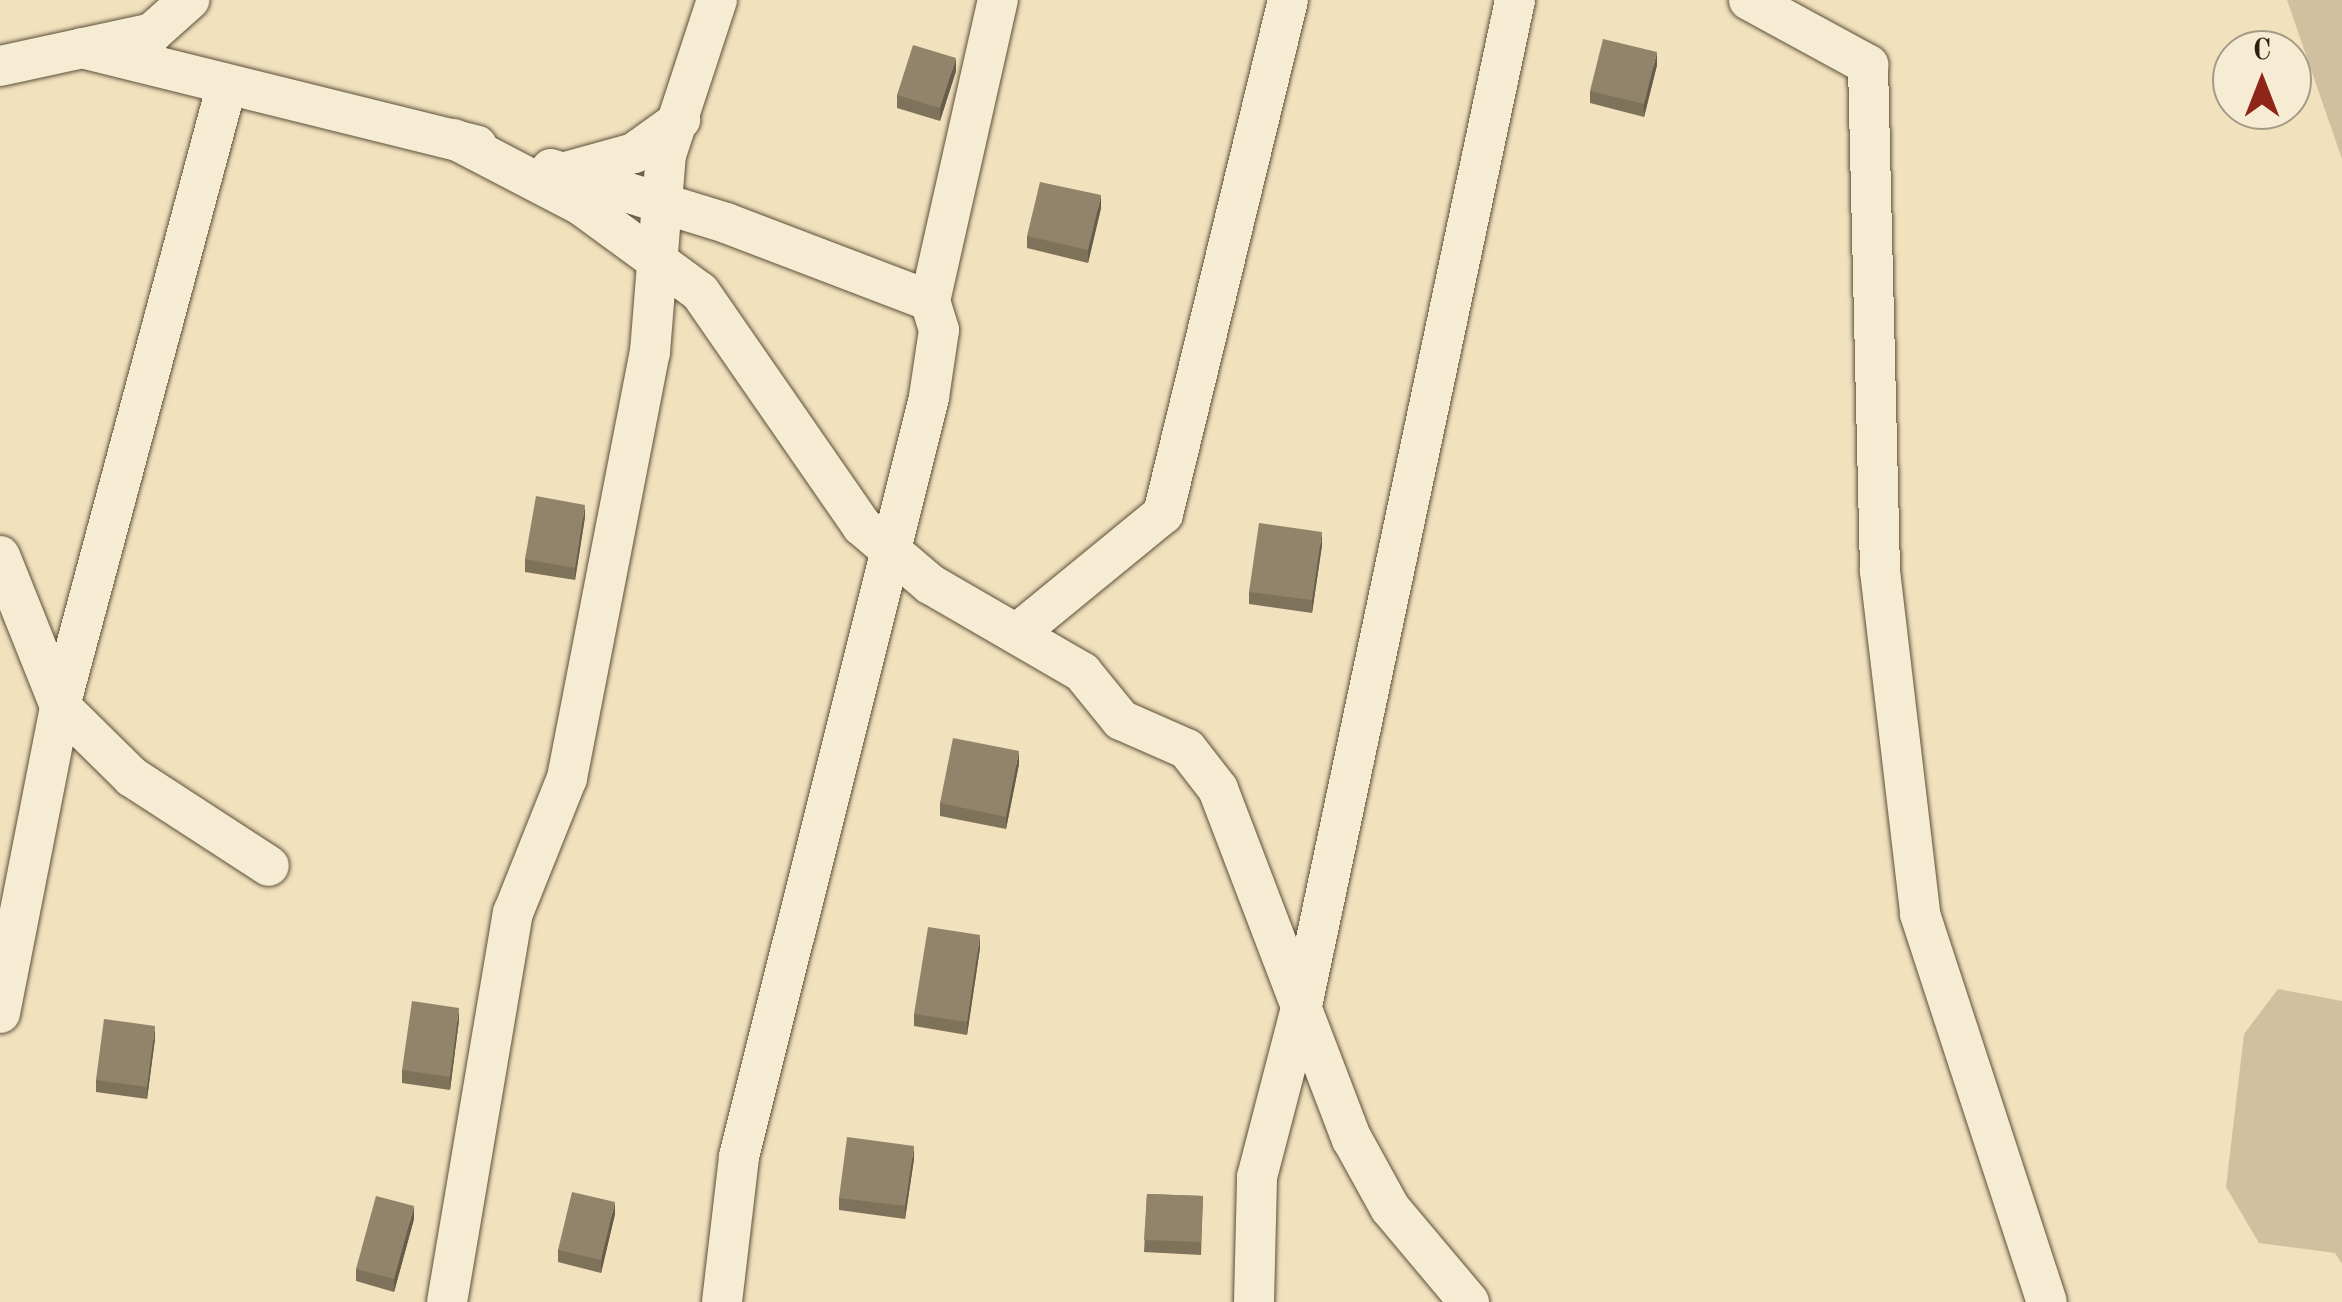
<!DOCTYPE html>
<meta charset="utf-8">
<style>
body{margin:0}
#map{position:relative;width:2342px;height:1302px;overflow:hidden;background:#f1e1bd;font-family:"Old Standard TT",serif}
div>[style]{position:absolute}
.green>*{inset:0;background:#d0c0a0}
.roads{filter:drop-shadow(0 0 2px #5d503b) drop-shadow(0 0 2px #5d503b)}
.street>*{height:40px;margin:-20px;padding:0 20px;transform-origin:20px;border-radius:20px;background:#f6ecd4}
.wall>*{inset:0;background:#7e725b}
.shaded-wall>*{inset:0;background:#665c4a}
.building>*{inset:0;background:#92846a}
span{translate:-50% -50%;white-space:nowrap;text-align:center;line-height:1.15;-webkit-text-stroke:9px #f6ecd4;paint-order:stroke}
.north{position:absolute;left:2212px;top:30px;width:100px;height:100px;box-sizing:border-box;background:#f6ecd4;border:2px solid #a59a86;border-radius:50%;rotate:0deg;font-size:28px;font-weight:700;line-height:40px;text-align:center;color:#2c1f10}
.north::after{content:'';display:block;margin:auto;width:35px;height:45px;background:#8f2418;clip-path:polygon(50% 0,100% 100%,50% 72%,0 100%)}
</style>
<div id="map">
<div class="green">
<div style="clip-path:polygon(2287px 0,2342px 0,2342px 159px)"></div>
<div style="clip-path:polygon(2278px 989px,2342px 1001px,2342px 1264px,2335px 1253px,2259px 1243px,2226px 1187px,2244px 1034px)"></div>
</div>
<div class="roads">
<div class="street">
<div style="left:1749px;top:0;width:136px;rotate:28.6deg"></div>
<div style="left:1868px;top:65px;width:506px;rotate:88.64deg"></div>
<div style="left:1880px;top:571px;width:345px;rotate:83.3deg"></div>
<div style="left:1920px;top:914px;width:408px;rotate:71.9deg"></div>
<div style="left:82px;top:48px;width:407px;rotate:13.9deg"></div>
<div style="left:0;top:66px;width:156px;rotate:-12.2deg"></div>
<div style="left:152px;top:33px;width:50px;rotate:-41.7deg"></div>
<div style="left:454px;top:139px;width:143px;rotate:27.5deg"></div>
<div style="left:581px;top:205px;width:147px;rotate:36.2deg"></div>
<div style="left:700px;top:292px;width:285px;rotate:55.3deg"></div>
<div style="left:862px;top:526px;width:89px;rotate:40.5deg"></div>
<div style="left:930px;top:584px;width:176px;rotate:30.1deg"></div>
<div style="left:1082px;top:672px;width:62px;rotate:50.9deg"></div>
<div style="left:1121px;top:720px;width:72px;rotate:23.7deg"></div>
<div style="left:1187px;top:749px;width:51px;rotate:52.2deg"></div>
<div style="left:1218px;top:789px;width:375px;rotate:69.1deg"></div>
<div style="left:1352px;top:1139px;width:79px;rotate:61.2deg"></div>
<div style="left:1390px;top:1208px;width:123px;rotate:50deg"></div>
<div style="left:551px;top:169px;width:183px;rotate:17.1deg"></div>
<div style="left:726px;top:223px;width:218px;rotate:20.9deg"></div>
<div style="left:562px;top:173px;width:75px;rotate:-15.5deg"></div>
<div style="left:634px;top:153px;width:57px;rotate:-35.7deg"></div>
<div style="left:0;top:556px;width:162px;rotate:68.2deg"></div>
<div style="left:60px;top:706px;width:101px;rotate:44.6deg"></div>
<div style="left:132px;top:777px;width:163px;rotate:33deg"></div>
<div style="left:1020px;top:631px;width:185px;rotate:-39.3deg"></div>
<div style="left:1163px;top:514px;width:529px;rotate:-76.33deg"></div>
<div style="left:0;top:1013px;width:313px;rotate:-78.9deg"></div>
<div style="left:60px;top:706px;width:644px;rotate:-74.97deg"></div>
<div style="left:447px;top:1302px;width:395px;rotate:-80.4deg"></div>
<div style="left:513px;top:913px;width:145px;rotate:-68.2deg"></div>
<div style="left:567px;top:778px;width:434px;rotate:-79deg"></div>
<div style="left:650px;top:352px;width:198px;rotate:-85.4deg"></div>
<div style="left:666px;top:155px;width:163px;rotate:-71.8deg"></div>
<div style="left:722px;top:1302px;width:146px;rotate:-83.3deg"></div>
<div style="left:739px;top:1157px;width:783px;rotate:-75.96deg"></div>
<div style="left:929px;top:397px;width:68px;rotate:-81.5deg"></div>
<div style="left:939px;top:330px;width:30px;rotate:-107deg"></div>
<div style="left:930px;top:301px;width:309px;rotate:-77.3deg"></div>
<div style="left:1254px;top:1302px;width:125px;rotate:-88.6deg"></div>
<div style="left:1257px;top:1177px;width:182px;rotate:-75.4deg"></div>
<div style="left:1303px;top:1001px;width:1023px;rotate:-78.04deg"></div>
</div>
</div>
<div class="wall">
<div style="clip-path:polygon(1657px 65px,1644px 117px,1590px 103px,1590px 91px)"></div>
<div style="clip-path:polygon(956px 71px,940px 121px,897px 108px,897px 95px)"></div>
<div style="clip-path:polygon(1101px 208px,1088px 263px,1027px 248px,1027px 236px)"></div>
<div style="clip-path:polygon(585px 517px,575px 580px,525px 572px,525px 559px)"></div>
<div style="clip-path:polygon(1322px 545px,1312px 613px,1249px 604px,1249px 592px)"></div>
<div style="clip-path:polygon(1019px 764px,1006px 829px,940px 816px,940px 803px)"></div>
<div style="clip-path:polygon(980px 948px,967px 1035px,914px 1026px,914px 1014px)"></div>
<div style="clip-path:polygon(459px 1020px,450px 1090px,402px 1083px,402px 1070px)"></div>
<div style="clip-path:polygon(155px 1039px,147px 1099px,96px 1092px,96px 1080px)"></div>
<div style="clip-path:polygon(914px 1159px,905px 1219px,839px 1210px,839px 1198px)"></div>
<div style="clip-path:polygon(1147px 1194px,1203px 1196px,1201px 1255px,1144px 1252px)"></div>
<div style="clip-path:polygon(615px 1214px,601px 1273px,558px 1262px,558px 1250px)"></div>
<div style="clip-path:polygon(414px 1219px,394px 1292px,356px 1281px,356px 1269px)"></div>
</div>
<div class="shaded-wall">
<div style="clip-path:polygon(1657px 52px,1657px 65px,1644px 117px,1644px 104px)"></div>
<div style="clip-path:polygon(956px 58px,956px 71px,940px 121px,940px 108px)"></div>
<div style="clip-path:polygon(1101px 195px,1101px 208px,1088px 263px,1088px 250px)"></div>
<div style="clip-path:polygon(585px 505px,585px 517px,575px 580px,575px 568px)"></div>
<div style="clip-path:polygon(1322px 532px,1322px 545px,1312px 613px,1312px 600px)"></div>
<div style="clip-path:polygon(1019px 751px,1019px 764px,1006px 829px,1006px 817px)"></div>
<div style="clip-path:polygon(980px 935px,980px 948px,967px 1035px,967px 1022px)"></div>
<div style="clip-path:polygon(459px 1008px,459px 1020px,450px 1090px,450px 1077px)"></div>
<div style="clip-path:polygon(155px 1026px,155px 1039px,147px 1099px,147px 1087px)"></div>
<div style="clip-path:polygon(914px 1146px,914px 1159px,905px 1219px,905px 1206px)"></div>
<div style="clip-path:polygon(615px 1202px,615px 1214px,601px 1273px,601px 1260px)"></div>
<div style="clip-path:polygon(414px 1206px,414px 1219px,394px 1292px,394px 1279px)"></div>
</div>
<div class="building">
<div style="clip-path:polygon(1603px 39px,1657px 52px,1644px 104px,1590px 91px)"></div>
<div style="clip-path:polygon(913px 45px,956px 58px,940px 108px,897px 95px)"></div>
<div style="clip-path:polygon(1040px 182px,1101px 195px,1088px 250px,1027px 236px)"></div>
<div style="clip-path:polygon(536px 496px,585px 505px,575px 568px,525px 559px)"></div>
<div style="clip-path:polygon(1259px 523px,1322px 532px,1312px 600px,1249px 592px)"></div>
<div style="clip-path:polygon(953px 738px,1019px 751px,1006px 817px,940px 803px)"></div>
<div style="clip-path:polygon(928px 927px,980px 935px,967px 1022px,914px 1014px)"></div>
<div style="clip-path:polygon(412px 1001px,459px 1008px,450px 1077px,402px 1070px)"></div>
<div style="clip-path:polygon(104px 1019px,155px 1026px,147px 1087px,96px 1080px)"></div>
<div style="clip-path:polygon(847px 1137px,914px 1146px,905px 1206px,839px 1198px)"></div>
<div style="clip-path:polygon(572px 1192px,615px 1202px,601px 1260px,558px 1250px)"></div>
<div style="clip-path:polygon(1147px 1194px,1203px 1196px,1201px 1242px,1144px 1240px)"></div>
<div style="clip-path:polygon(376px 1196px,414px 1206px,394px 1279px,356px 1269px)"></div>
</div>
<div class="north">С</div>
</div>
